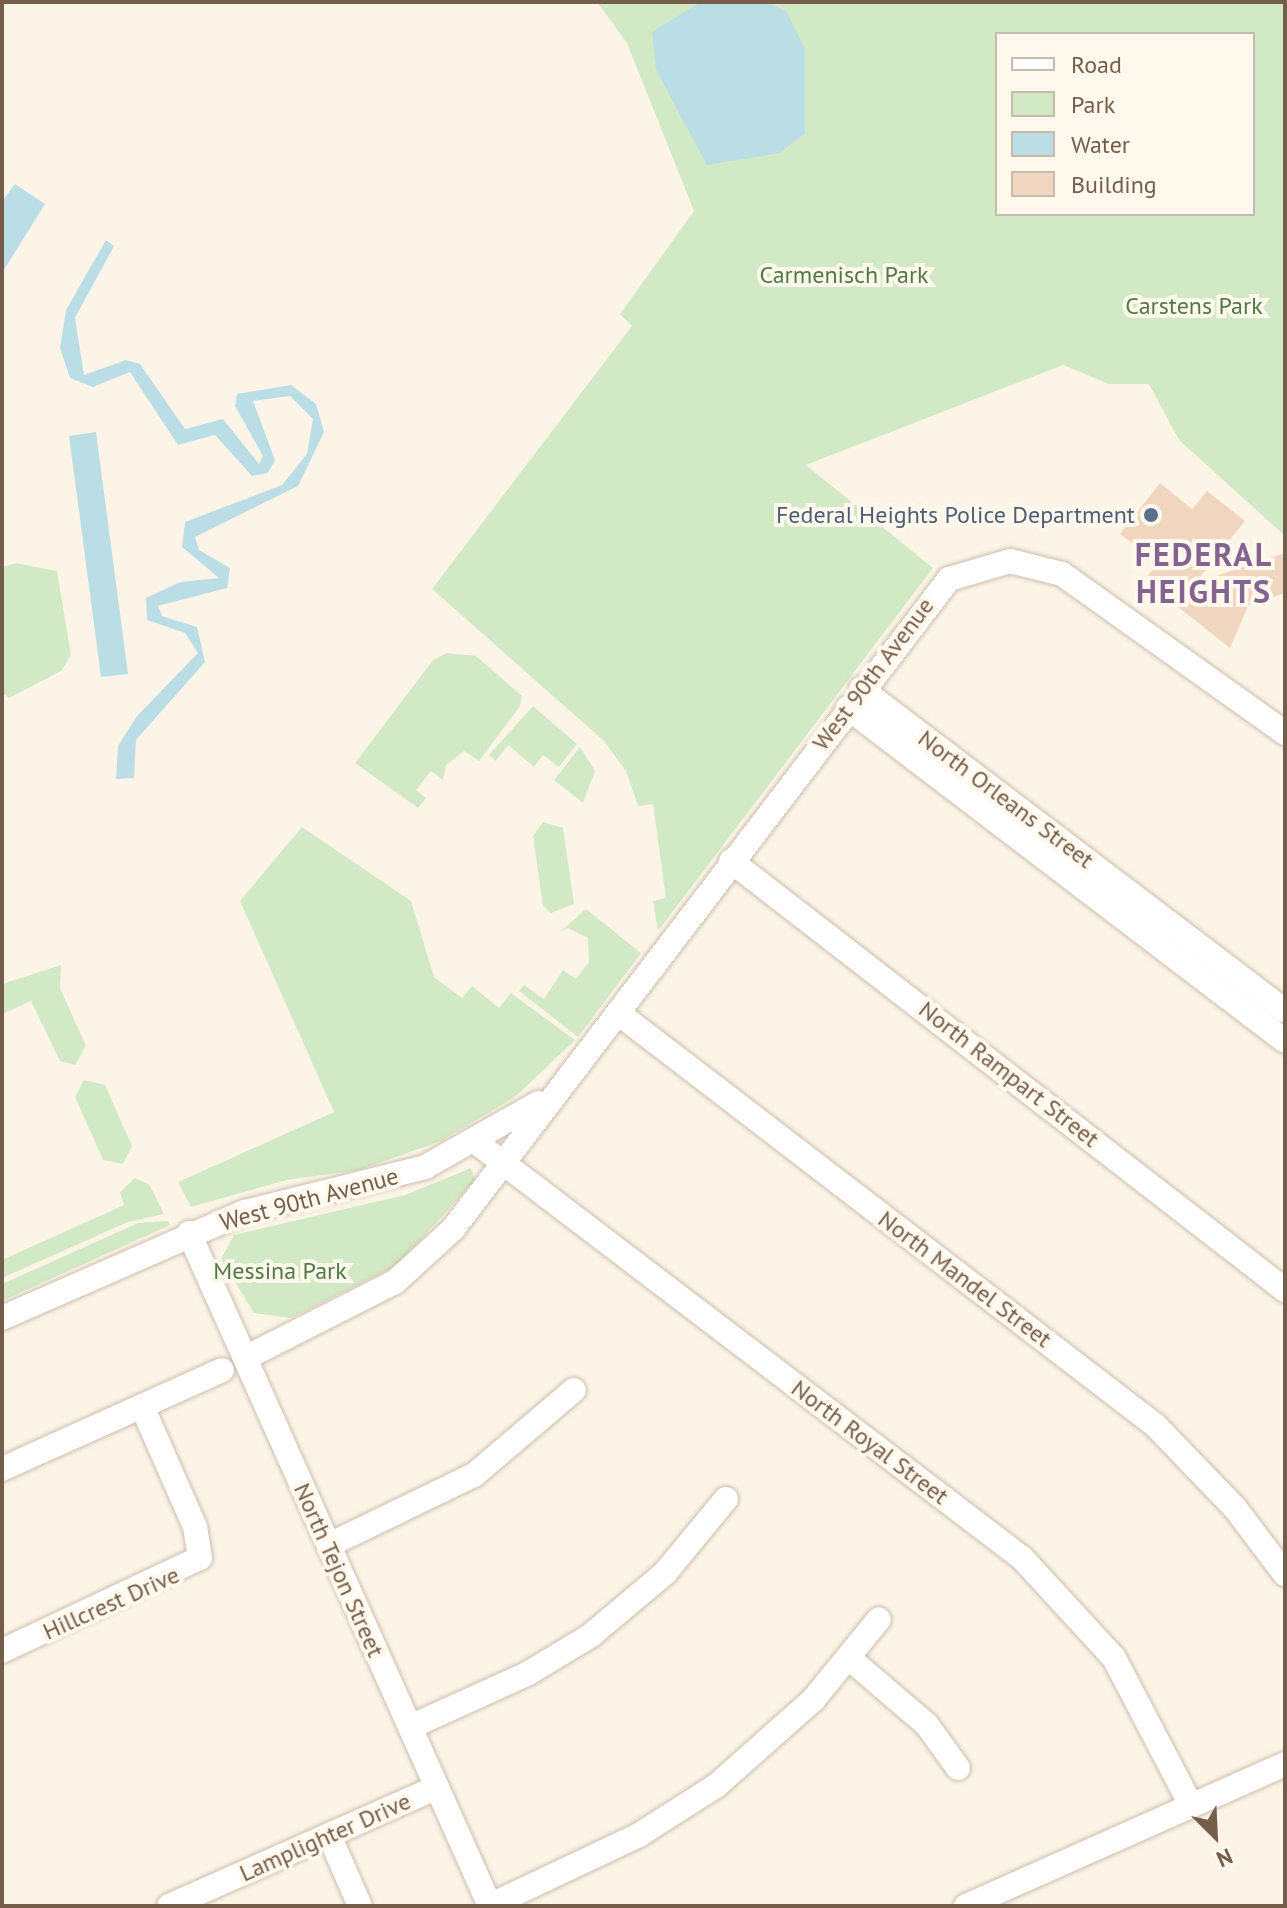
<!DOCTYPE html>
<style>
body{margin:0}
#map{position:relative;width:1287px;height:1908px;overflow:hidden;background:#fcf5e7;font-family:"PT Sans",sans-serif}
div>[style]{position:absolute}
.green>*{inset:0;background:#d2e9c5}
.water>*{inset:0;background:#bbdde5}
.building>*{inset:0;background:#f1d6bf}
.roads{filter:drop-shadow(0 0 2px #cebdad) drop-shadow(0 0 2px #cebdad)}
.minor>*{height:24px;margin:-12px;padding:0 12px;transform-origin:12px;border-radius:12px;background:#fff}
.dots>*{width:22px;height:22px;translate:-50% -50%;box-sizing:border-box;border:4px solid #fff9ed;border-radius:50%}
span{translate:-50% -50%;white-space:nowrap;text-align:center;line-height:1.15;-webkit-text-stroke:8px #fff9ed;paint-order:stroke}
.park-label{font-size:24px;color:#517a43}
.service-label{font-size:24px;color:#4e5e75}
.right{translate:-100% -50%;text-align:right}
.street-label{font-size:24px;color:#755d4c}
.district-label{font-size:32px;color:#856391;font-weight:700;letter-spacing:2px}
.frame{position:absolute;inset:0;border:4px solid #755d4c;pointer-events:none}
.legend{position:absolute;left:995px;top:32px;width:260px;height:184px;box-sizing:border-box;background:#fff9ed;border:2px solid #c8bbad;margin:0;padding:10px 14px;list-style:none;font-size:24px;color:#755d4c}
.legend li{display:flex;align-items:center;gap:16px;height:40px}
.legend b{width:40px;border:2px solid #c8bbad}
.north{position:absolute;left:1175px;top:1796px;width:80px;height:80px;-webkit-text-stroke:6px #fff9ed;paint-order:stroke;rotate:156deg;font-size:22px;font-weight:700;line-height:32px;text-align:center;color:#755d4c}
.north::after{content:'';display:block;margin:auto;width:28px;height:36px;background:#755d4c;clip-path:polygon(50% 0,100% 100%,50% 72%,0 100%)}
</style>
<div id="map">
<div class="green">
<div style="clip-path:polygon(evenodd,597px 2px,1285px 2px,1285px 536px,1179px 440px,1149px 384px,1109px 384px,1063px 365px,806px 465px,933px 568px,658px 931px,653px 901px,666px 898px,653px 804px,638px 806px,626px 771px,604px 741px,432px 589px,632px 326px,620px 314px,694px 211px,627px 43px,597px 2px,997px 34px,1253px 34px,1253px 214px,997px 214px,997px 34px)"></div>
<div style="clip-path:polygon(16px 563px,57px 571px,71px 655px,61px 671px,9px 698px,3px 694px,2px 567px)"></div>
<div style="clip-path:polygon(447px 653px,476px 656px,522px 696px,520px 706px,479px 761px,464px 751px,446px 765px,443px 780px,431px 771px,416px 790px,426px 798px,418px 808px,355px 763px,433px 660px)"></div>
<div style="clip-path:polygon(533px 706px,577px 744px,559px 767px,543px 755px,534px 767px,508px 745px,496px 761px,489px 755px)"></div>
<div style="clip-path:polygon(580px 747px,595px 771px,583px 803px,554px 780px)"></div>
<div style="clip-path:polygon(543px 822px,563px 828px,574px 904px,551px 913px,543px 906px,533px 836px)"></div>
<div style="clip-path:polygon(302px 827px,411px 901px,434px 977px,462px 998px,472px 986px,499px 1008px,511px 993px,575px 1040px,515px 1097px,441px 1141px,359px 1170px,287px 1180px,191px 1207px,178px 1182px,334px 1112px,240px 901px)"></div>
<div style="clip-path:polygon(586px 909px,641px 953px,578px 1037px,519px 991px,524px 985px,544px 999px,563px 970px,576px 979px,589px 962px,588px 938px,568px 928px,559px 933px)"></div>
<div style="clip-path:polygon(61px 965px,60px 988px,86px 1046px,75px 1065px,60px 1061px,31px 1001px,2px 1014px,2px 984px)"></div>
<div style="clip-path:polygon(84px 1080px,105px 1085px,132px 1146px,123px 1164px,103px 1160px,75px 1097px)"></div>
<div style="clip-path:polygon(471px 1168px,475px 1180px,398px 1265px,291px 1318px,254px 1313px,221px 1259px,234px 1235px,405px 1195px)"></div>
<div style="clip-path:polygon(135px 1178px,149px 1184px,164px 1214px,128px 1222px,2px 1278px,2px 1260px,124px 1205px,120px 1192px)"></div>
<div style="clip-path:polygon(168px 1221px,170px 1225px,2px 1301px,2px 1284px,138px 1223px)"></div>
</div>
<div class="water">
<div style="clip-path:polygon(701px 2px,766px 2px,786px 11px,805px 49px,805px 133px,780px 153px,707px 165px,656px 70px,652px 32px)"></div>
<div style="clip-path:polygon(15px 184px,45px 204px,2px 273px,2px 201px)"></div>
<div style="clip-path:polygon(106px 240px,114px 246px,75px 318px,84px 375px,126px 360px,140px 364px,185px 429px,223px 419px,259px 464px,263px 456px,235px 406px,237px 394px,291px 385px,316px 404px,324px 432px,298px 486px,195px 537px,199px 550px,230px 568px,227px 588px,158px 606px,162px 616px,197px 627px,205px 662px,136px 740px,134px 778px,116px 779px,118px 746px,137px 716px,198px 653px,185px 633px,147px 620px,146px 598px,180px 582px,219px 578px,182px 547px,185px 522px,282px 485px,307px 454px,313px 419px,290px 396px,253px 401px,275px 460px,268px 473px,252px 476px,215px 435px,178px 445px,130px 372px,93px 387px,70px 378px,60px 348px,66px 310px)"></div>
<div style="clip-path:polygon(96px 432px,128px 674px,101px 677px,69px 436px)"></div>
</div>
<div class="building">
<div style="clip-path:polygon(1160px 483px,1192px 509px,1207px 491px,1245px 521px,1195px 583px,1285px 553px,1285px 593px,1248px 606px,1230px 648px,1144px 580px,1158px 563px,1120px 534px)"></div>
</div>
<div class="roads">
<div class="minor">
<div style="left:861px;top:689px;width:532px;rotate:37.21deg"></div>
<div style="left:848px;top:708px;width:549px;rotate:37.31deg"></div>
<div style="left:731px;top:861px;width:701px;rotate:37.75deg"></div>
<div style="left:618px;top:1013px;width:678px;rotate:37.51deg"></div>
<div style="left:1156px;top:1426px;width:114px;rotate:46.1deg"></div>
<div style="left:1235px;top:1508px;width:83px;rotate:52.9deg"></div>
<div style="left:477px;top:1143px;width:685px;rotate:37.29deg"></div>
<div style="left:1022px;top:1558px;width:136px;rotate:47.4deg"></div>
<div style="left:1114px;top:1658px;width:166px;rotate:62.4deg"></div>
<div style="left:189px;top:1233px;width:737px;rotate:65.9deg"></div>
<div style="left:2px;top:1318px;width:265px;rotate:-23.6deg"></div>
<div style="left:245px;top:1212px;width:186px;rotate:-14deg"></div>
<div style="left:425px;top:1167px;width:130px;rotate:-29.5deg"></div>
<div style="left:245px;top:1358px;width:168px;rotate:-26.9deg"></div>
<div style="left:395px;top:1282px;width:79px;rotate:-42.4deg"></div>
<div style="left:453px;top:1229px;width:818px;rotate:-52.65deg"></div>
<div style="left:949px;top:579px;width:64px;rotate:-16.4deg"></div>
<div style="left:1010px;top:561px;width:54px;rotate:14deg"></div>
<div style="left:1062px;top:574px;width:274px;rotate:35.5deg"></div>
<div style="left:2px;top:1469px;width:241px;rotate:-24.2deg"></div>
<div style="left:329px;top:1545px;width:161px;rotate:-25.8deg"></div>
<div style="left:474px;top:1475px;width:131px;rotate:-40.4deg"></div>
<div style="left:2px;top:1651px;width:219px;rotate:-25.2deg"></div>
<div style="left:200px;top:1558px;width:31px;rotate:-99deg"></div>
<div style="left:195px;top:1527px;width:132px;rotate:-113.7deg"></div>
<div style="left:850px;top:1659px;width:101px;rotate:40.6deg"></div>
<div style="left:927px;top:1725px;width:53px;rotate:54.2deg"></div>
<div style="left:410px;top:1727px;width:128px;rotate:-24.4deg"></div>
<div style="left:527px;top:1674px;width:74px;rotate:-31.1deg"></div>
<div style="left:590px;top:1636px;width:98px;rotate:-40deg"></div>
<div style="left:665px;top:1573px;width:96px;rotate:-50.5deg"></div>
<div style="left:329px;top:1835px;width:77px;rotate:66.4deg"></div>
<div style="left:169px;top:1906px;width:293px;rotate:-23.9deg"></div>
<div style="left:489px;top:1906px;width:166px;rotate:-25.3deg"></div>
<div style="left:639px;top:1835px;width:91px;rotate:-32.5deg"></div>
<div style="left:716px;top:1786px;width:130px;rotate:-41.6deg"></div>
<div style="left:813px;top:1700px;width:104px;rotate:-50.8deg"></div>
<div style="left:966px;top:1906px;width:349px;rotate:-24deg"></div>
</div>
</div>
<div class="dots">
<div style="left:1151px;top:515px;background:#5c6f8a"></div>
</div>
<div class="park-label">
<span style="left:844px;top:275px">Carmenisch Park</span>
<span style="left:1194px;top:306px">Carstens Park</span>
<span style="left:280px;top:1271px">Messina Park</span>
</div>
<div class="service-label">
<span class="right" style="left:1135px;top:515px">Federal Heights Police Department</span>
</div>
<div class="street-label">
<span style="left:873px;top:674px;rotate:-53deg">West 90th Avenue</span>
<span style="left:1006px;top:799px;rotate:37deg">North Orleans Street</span>
<span style="left:1009px;top:1074px;rotate:38deg">North Rampart Street</span>
<span style="left:309px;top:1199px;rotate:-15deg">West 90th Avenue</span>
<span style="left:965px;top:1279px;rotate:37deg">North Mandel Street</span>
<span style="left:870px;top:1442px;rotate:37deg">North Royal Street</span>
<span style="left:339px;top:1570px;rotate:66deg">North Tejon Street</span>
<span style="left:111px;top:1603px;rotate:-24deg">Hillcrest Drive</span>
<span style="left:325px;top:1837px;rotate:-24deg">Lamplighter Drive</span>
</div>
<div class="district-label">
<span style="left:1204px;top:573px">FEDERAL<br>HEIGHTS</span>
</div>
<div class="frame"></div>
<ul class="legend">
<li><b style="height:10px;background:#fff"></b>Road</li>
<li><b style="height:22px;background:#d2e9c5"></b>Park</li>
<li><b style="height:22px;background:#bbdde5"></b>Water</li>
<li><b style="height:22px;background:#f1d6bf"></b>Building</li>
</ul>
<div class="north">N</div>
</div>
